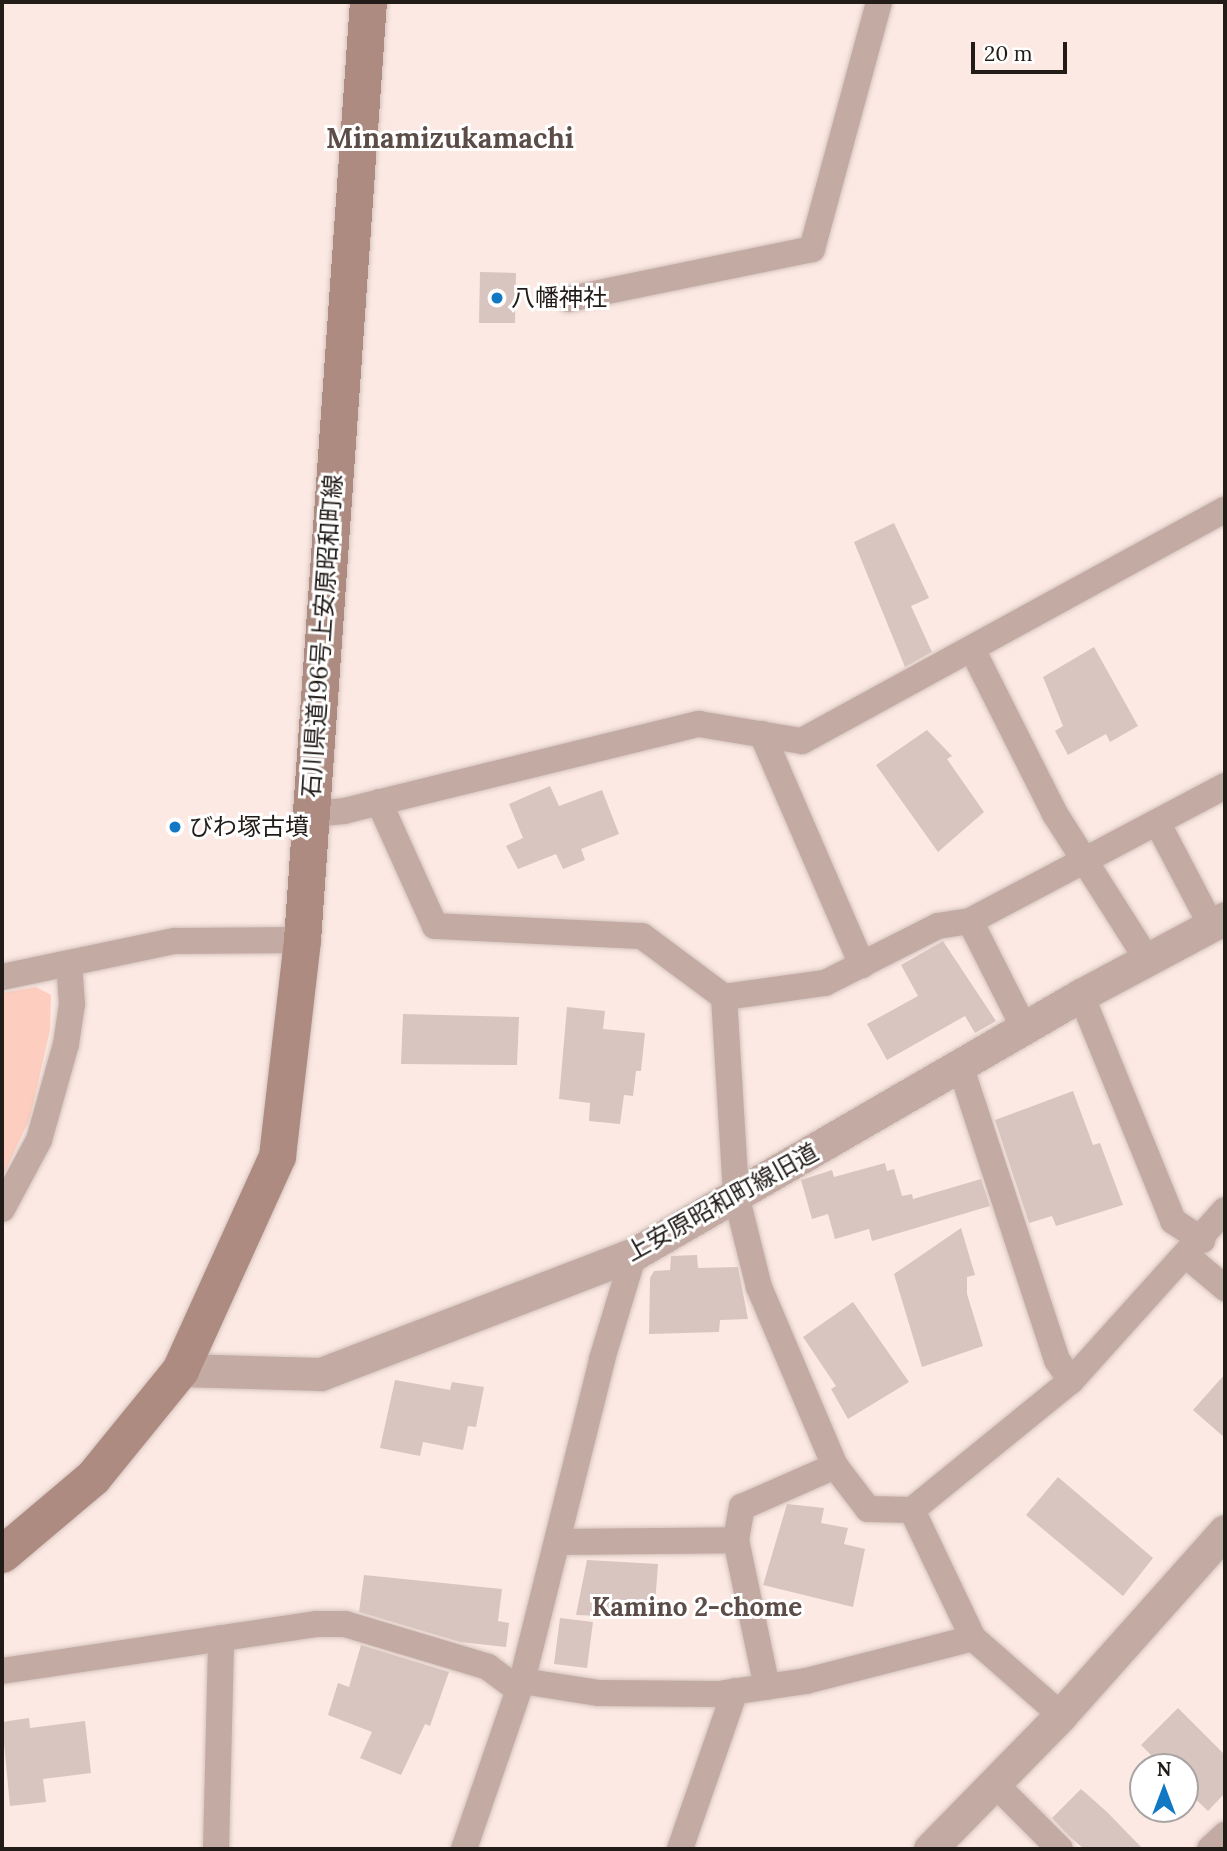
<!DOCTYPE html>
<meta charset="utf-8">
<style>
body{margin:0}
#map{position:relative;width:1227px;height:1851px;overflow:hidden;background:#fce9e3;font-family:Lora,"Noto Sans JP",serif}
div>[style]{position:absolute}
.green>*{inset:0;background:#fdcebf}
.building>*{inset:0;background:#d8c5c0}
.roads{filter:drop-shadow(0 0 2px #d5c4bf) drop-shadow(0 0 2px #d5c4bf)}
.minor>*{height:26px;margin:-13px;padding:0 13px;transform-origin:13px;border-radius:13px;background:#c3aba4}
.tertiary>*{height:33px;margin:-16.5px;padding:0 16.5px;transform-origin:16.5px;border-radius:16.5px;background:#c3aba4}
.secondary>*{height:37px;margin:-18.5px;padding:0 18.5px;transform-origin:18.5px;border-radius:18.5px;background:#ad8b80}
.dots>*{width:19px;height:19px;translate:-50% -50%;box-sizing:border-box;border:4px solid #fff;border-radius:50%}
span{translate:-50% -50%;white-space:nowrap;text-align:center;line-height:1.15;-webkit-text-stroke:6px #fff;paint-order:stroke}
.poi-label{font-size:24px;color:#221c19}
.left{translate:0 -50%;text-align:left}
.street-label{font-size:24px;color:#221c19}
.neighbourhood-label{font-size:26px;color:#5c4d48;font-weight:700}
.quarter-label{font-size:28px;color:#5c4d48;font-weight:700}
.frame{position:absolute;inset:0;border:4px solid #221c19;pointer-events:none}
.north{position:absolute;left:1129px;top:1753px;width:70px;height:70px;box-sizing:border-box;background:#fff;border:2px solid #a7a4a3;border-radius:50%;rotate:0deg;font-size:19px;font-weight:700;line-height:28px;text-align:center;color:#221c19}
.north::after{content:'';display:block;margin:auto;width:24px;height:32px;background:#1378c4;clip-path:polygon(50% 0,100% 100%,50% 72%,0 100%)}
.scale{position:absolute;left:971px;top:42px;width:96px;height:32px;box-sizing:border-box;border:4px solid #221c19;border-top:0;padding-left:9px;font-size:21px;line-height:24px;white-space:nowrap;color:#221c19;-webkit-text-stroke:5px #fff;paint-order:stroke}
</style>
<div id="map">
<div class="green">
<div style="clip-path:polygon(36px 987px,51px 995px,50px 1030px,30px 1118px,2px 1178px,2px 993px)"></div>
</div>
<div class="building">
<div style="clip-path:polygon(480px 272px,516px 273px,515px 323px,479px 323px)"></div>
<div style="clip-path:polygon(894px 523px,929px 598px,911px 606px,932px 652px,905px 667px,854px 542px)"></div>
<div style="clip-path:polygon(1094px 647px,1138px 726px,1110px 742px,1106px 734px,1068px 755px,1055px 731px,1063px 726px,1043px 677px)"></div>
<div style="clip-path:polygon(927px 730px,952px 756px,947px 759px,984px 812px,938px 852px,876px 765px)"></div>
<div style="clip-path:polygon(550px 786px,559px 806px,602px 790px,619px 834px,581px 849px,585px 860px,563px 869px,556px 854px,518px 869px,506px 846px,523px 838px,509px 804px)"></div>
<div style="clip-path:polygon(943px 941px,996px 1021px,975px 1033px,965px 1016px,887px 1060px,867px 1024px,918px 996px,901px 965px)"></div>
<div style="clip-path:polygon(567px 1007px,605px 1011px,603px 1029px,645px 1033px,641px 1071px,636px 1071px,633px 1096px,624px 1095px,620px 1124px,589px 1121px,590px 1103px,559px 1099px)"></div>
<div style="clip-path:polygon(403px 1014px,519px 1017px,517px 1065px,401px 1064px)"></div>
<div style="clip-path:polygon(1073px 1091px,1093px 1145px,1100px 1143px,1123px 1205px,1056px 1226px,1052px 1216px,1029px 1223px,995px 1120px)"></div>
<div style="clip-path:polygon(885px 1163px,887px 1171px,894px 1169px,902px 1196px,912px 1194px,913px 1199px,981px 1179px,990px 1206px,872px 1241px,869px 1229px,835px 1239px,828px 1214px,812px 1219px,801px 1180px,832px 1170px,834px 1177px)"></div>
<div style="clip-path:polygon(961px 1228px,975px 1275px,967px 1277px,967px 1294px,983px 1346px,922px 1367px,894px 1274px)"></div>
<div style="clip-path:polygon(697px 1255px,698px 1268px,738px 1267px,748px 1319px,720px 1320px,719px 1332px,649px 1334px,650px 1278px,654px 1271px,670px 1270px,671px 1256px)"></div>
<div style="clip-path:polygon(853px 1302px,909px 1382px,848px 1419px,831px 1389px,836px 1386px,803px 1337px)"></div>
<div style="clip-path:polygon(1225px 1374px,1225px 1438px,1193px 1410px)"></div>
<div style="clip-path:polygon(395px 1380px,450px 1390px,452px 1382px,484px 1387px,476px 1427px,468px 1426px,463px 1450px,423px 1442px,420px 1456px,380px 1448px)"></div>
<div style="clip-path:polygon(1058px 1477px,1153px 1558px,1123px 1596px,1026px 1515px)"></div>
<div style="clip-path:polygon(787px 1504px,824px 1508px,821px 1523px,848px 1528px,844px 1544px,865px 1549px,853px 1607px,763px 1585px)"></div>
<div style="clip-path:polygon(587px 1560px,658px 1564px,654px 1618px,576px 1615px)"></div>
<div style="clip-path:polygon(364px 1575px,502px 1589px,498px 1621px,509px 1623px,506px 1647px,460px 1642px,359px 1612px)"></div>
<div style="clip-path:polygon(560px 1618px,593px 1622px,587px 1668px,554px 1664px)"></div>
<div style="clip-path:polygon(361px 1645px,449px 1672px,430px 1726px,425px 1724px,401px 1775px,360px 1758px,372px 1732px,328px 1715px,338px 1683px,349px 1687px)"></div>
<div style="clip-path:polygon(1178px 1708px,1225px 1755px,1225px 1793px,1208px 1811px,1185px 1789px,1185px 1767px,1163px 1767px,1141px 1745px)"></div>
<div style="clip-path:polygon(29px 1718px,30px 1728px,85px 1721px,91px 1773px,43px 1779px,46px 1802px,10px 1806px,2px 1722px)"></div>
<div style="clip-path:polygon(1081px 1789px,1107px 1812px,1143px 1849px,1084px 1849px,1069px 1836px,1052px 1818px)"></div>
</div>
<div class="roads">
<div class="minor">
<div style="left:569px;top:299px;width:248px;rotate:-11.6deg"></div>
<div style="left:812px;top:249px;width:256px;rotate:-74.8deg"></div>
<div style="left:973px;top:651px;width:182px;rotate:63.3deg"></div>
<div style="left:1055px;top:814px;width:172px;rotate:57.6deg"></div>
<div style="left:762px;top:734px;width:252px;rotate:66.6deg"></div>
<div style="left:379px;top:802px;width:136px;rotate:65.7deg"></div>
<div style="left:435px;top:926px;width:207px;rotate:2.8deg"></div>
<div style="left:642px;top:936px;width:102px;rotate:36.6deg"></div>
<div style="left:724px;top:997px;width:102px;rotate:-7.9deg"></div>
<div style="left:825px;top:983px;width:127px;rotate:-26.8deg"></div>
<div style="left:938px;top:926px;width:32px;rotate:-9deg"></div>
<div style="left:970px;top:921px;width:289px;rotate:-27.9deg"></div>
<div style="left:311px;top:814px;width:33px;rotate:-5deg"></div>
<div style="left:344px;top:811px;width:366px;rotate:-13.8deg"></div>
<div style="left:699px;top:724px;width:104px;rotate:9.4deg"></div>
<div style="left:802px;top:741px;width:482px;rotate:-28.7deg"></div>
<div style="left:1157px;top:822px;width:116px;rotate:62.3deg"></div>
<div style="left:970px;top:921px;width:120px;rotate:63.2deg"></div>
<div style="left:2px;top:977px;width:177px;rotate:-11.8deg"></div>
<div style="left:175px;top:941px;width:127px;rotate:-0.5deg"></div>
<div style="left:1081px;top:995px;width:244px;rotate:67.8deg"></div>
<div style="left:1173px;top:1221px;width:35px;rotate:33deg"></div>
<div style="left:724px;top:997px;width:198px;rotate:86.5deg"></div>
<div style="left:736px;top:1195px;width:95px;rotate:76deg"></div>
<div style="left:759px;top:1287px;width:194px;rotate:67deg"></div>
<div style="left:835px;top:1466px;width:54px;rotate:52.5deg"></div>
<div style="left:868px;top:1509px;width:44px;rotate:1.3deg"></div>
<div style="left:960px;top:1065px;width:311px;rotate:71.8deg"></div>
<div style="left:1057px;top:1360px;width:25px;rotate:56deg"></div>
<div style="left:2px;top:1209px;width:78px;rotate:-61.8deg"></div>
<div style="left:39px;top:1140px;width:100px;rotate:-74.3deg"></div>
<div style="left:66px;top:1044px;width:40px;rotate:-81.5deg"></div>
<div style="left:72px;top:1004px;width:41px;rotate:-94.2deg"></div>
<div style="left:1187px;top:1256px;width:50px;rotate:40.1deg"></div>
<div style="left:736px;top:1540px;width:150px;rotate:78.1deg"></div>
<div style="left:558px;top:1542px;width:178px;rotate:-0.6deg"></div>
<div style="left:736px;top:1540px;width:34px;rotate:-80deg"></div>
<div style="left:742px;top:1507px;width:102px;rotate:-23.8deg"></div>
<div style="left:2px;top:1671px;width:317px;rotate:-8.5deg"></div>
<div style="left:316px;top:1624px;width:29px"></div>
<div style="left:345px;top:1624px;width:149px;rotate:16.7deg"></div>
<div style="left:488px;top:1667px;width:38px;rotate:37deg"></div>
<div style="left:522px;top:1681px;width:78px;rotate:8.9deg"></div>
<div style="left:599px;top:1693px;width:119px;rotate:0.5deg"></div>
<div style="left:718px;top:1694px;width:89px;rotate:-8.4deg"></div>
<div style="left:806px;top:1681px;width:172px;rotate:-14.4deg"></div>
<div style="left:1061px;top:1715px;width:117px;rotate:-138.8deg"></div>
<div style="left:973px;top:1638px;width:142px;rotate:-115.5deg"></div>
<div style="left:912px;top:1510px;width:205px;rotate:-39.1deg"></div>
<div style="left:1071px;top:1381px;width:230px;rotate:-48deg"></div>
<div style="left:994px;top:1783px;width:93px;rotate:45deg"></div>
<div style="left:216px;top:1849px;width:211px;rotate:-88.6deg"></div>
<div style="left:464px;top:1849px;width:178px;rotate:-71deg"></div>
<div style="left:522px;top:1681px;width:332px;rotate:-76deg"></div>
<div style="left:602px;top:1359px;width:110px;rotate:-73.1deg"></div>
<div style="left:680px;top:1849px;width:167px;rotate:-70.8deg"></div>
<div style="left:1210px;top:1849px;width:21px;rotate:-43deg"></div>
</div>
<div class="tertiary">
<div style="left:180px;top:1370px;width:141px;rotate:1.6deg"></div>
<div style="left:321px;top:1374px;width:335px;rotate:-21deg"></div>
<div style="left:634px;top:1254px;width:517px;rotate:-30.09deg"></div>
<div style="left:1081px;top:995px;width:163px;rotate:-28.1deg"></div>
<div style="left:930px;top:1849px;width:187px;rotate:-45.6deg"></div>
<div style="left:1061px;top:1715px;width:246px;rotate:-48.3deg"></div>
</div>
<div class="secondary">
<div style="left:2px;top:1554px;width:119px;rotate:-40.2deg"></div>
<div style="left:93px;top:1477px;width:138px;rotate:-50.9deg"></div>
<div style="left:180px;top:1370px;width:235px;rotate:-65.6deg"></div>
<div style="left:277px;top:1156px;width:217px;rotate:-83.4deg"></div>
<div style="left:302px;top:940px;width:940px;rotate:-85.98deg"></div>
</div>
</div>
<div class="dots">
<div style="left:497px;top:298px;background:#1378c4"></div>
<div style="left:175px;top:827px;background:#1378c4"></div>
</div>
<div class="poi-label">
<span class="left" style="left:511px;top:298px">八幡神社</span>
<span class="left" style="left:189px;top:827px">びわ塚古墳</span>
</div>
<div class="street-label">
<span style="left:322px;top:636px;rotate:-86deg">石川県道196号上安原昭和町線</span>
<span style="left:722px;top:1202px;rotate:-29deg">上安原昭和町線旧道</span>
</div>
<div class="neighbourhood-label">
<span style="left:697px;top:1607px">Kamino 2-chome</span>
</div>
<div class="quarter-label">
<span style="left:450px;top:138px">Minamizukamachi</span>
</div>
<div class="frame"></div>
<div class="north">N</div>
<div class="scale">20 m</div>
</div>
